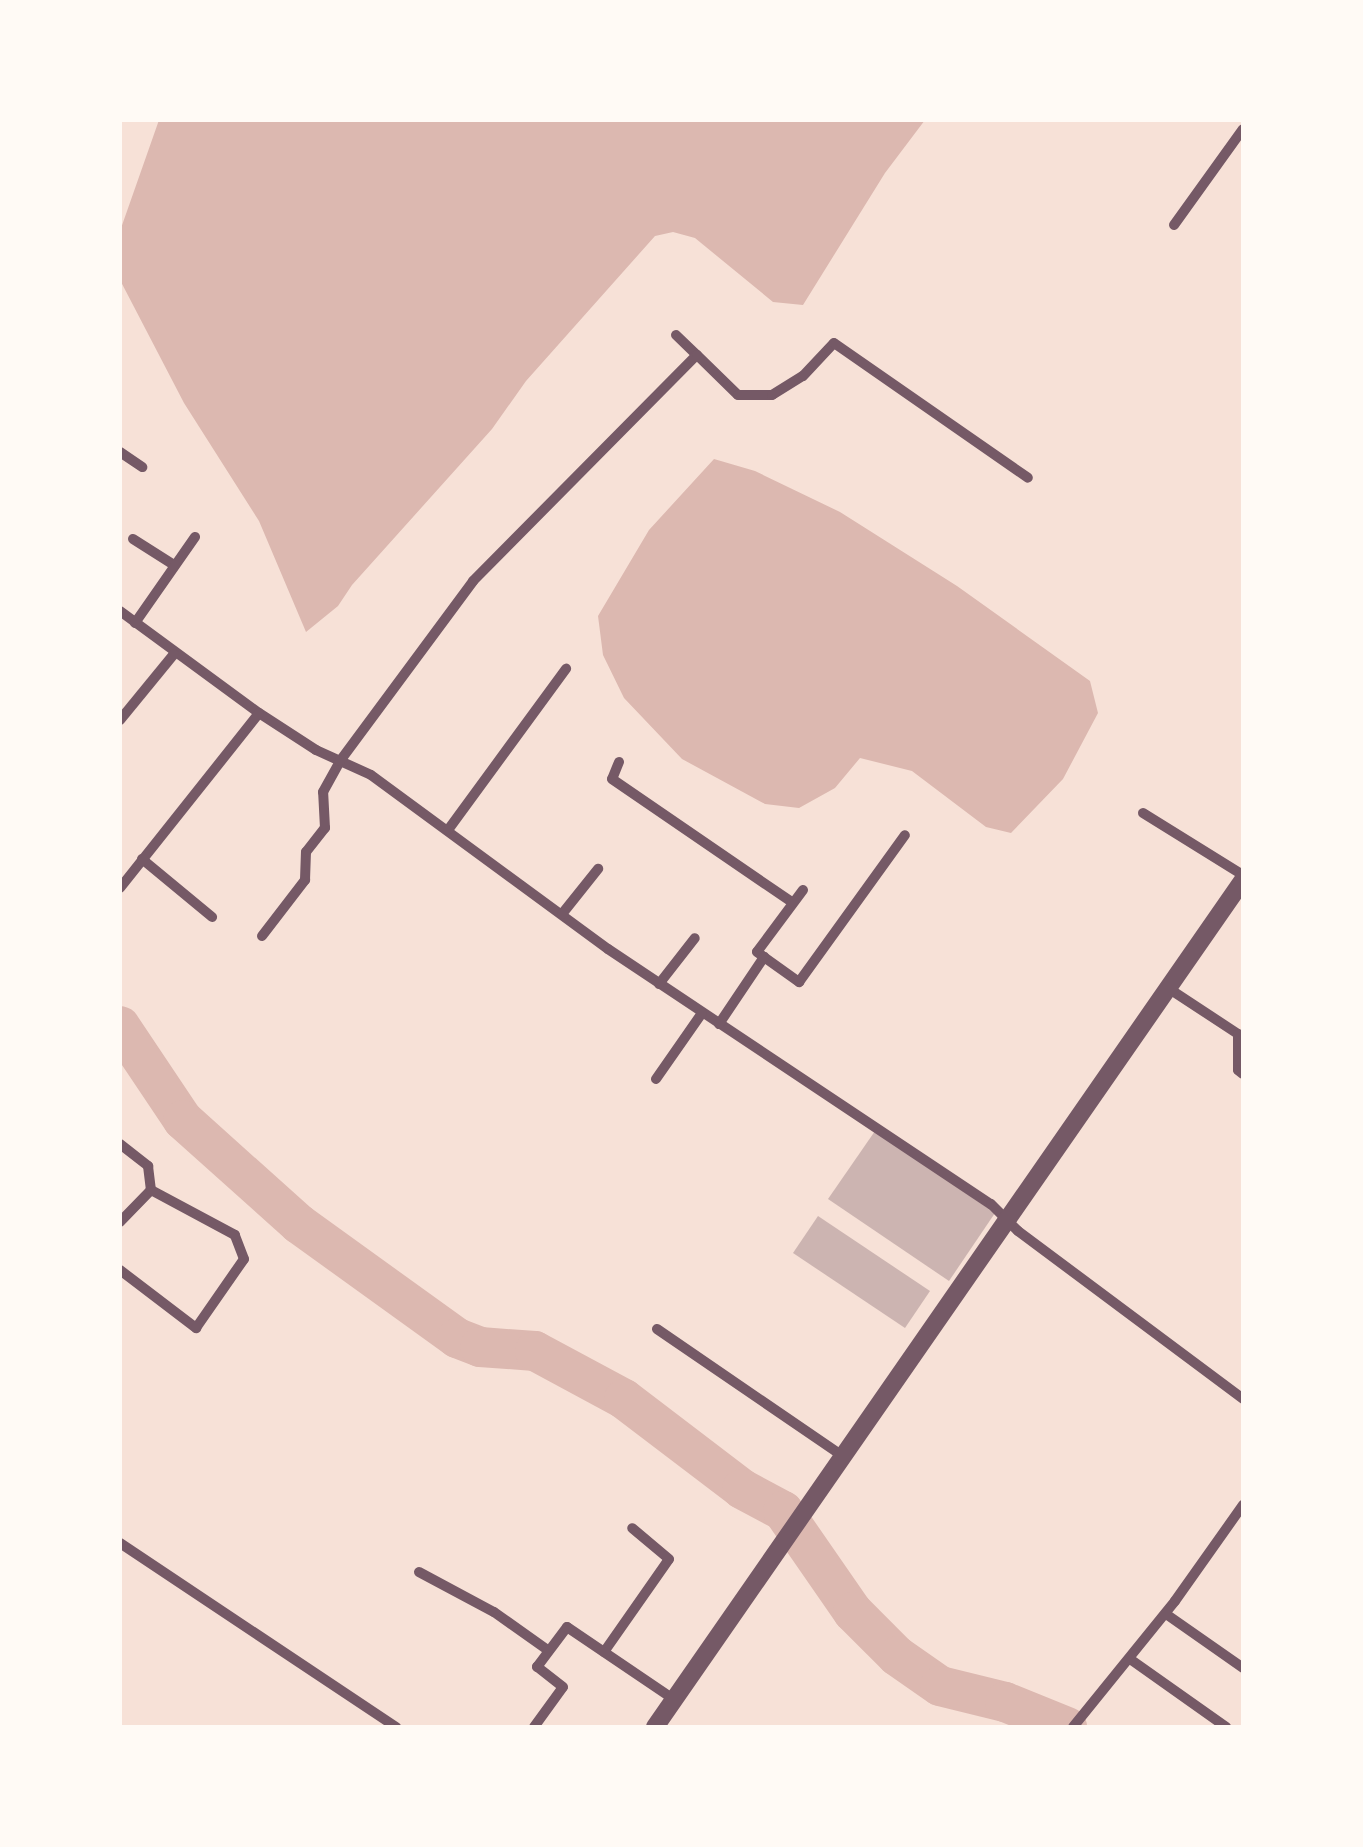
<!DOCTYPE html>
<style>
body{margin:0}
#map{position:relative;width:1363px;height:1847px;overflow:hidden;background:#f7e1d7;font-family:Overpass,sans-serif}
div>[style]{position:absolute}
.water>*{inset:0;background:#dcb8b0}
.river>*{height:40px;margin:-20px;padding:0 20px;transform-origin:20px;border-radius:20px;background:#dcb8b0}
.building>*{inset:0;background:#ccb4b1}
.minor>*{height:10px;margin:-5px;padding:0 5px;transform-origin:5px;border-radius:5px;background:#755966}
.tertiary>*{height:18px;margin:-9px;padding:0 9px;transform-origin:9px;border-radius:9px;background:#755966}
span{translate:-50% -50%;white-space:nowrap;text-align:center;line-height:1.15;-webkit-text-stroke:8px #fffaf5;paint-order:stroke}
.frame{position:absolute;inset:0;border:122px solid #fffaf5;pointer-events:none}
</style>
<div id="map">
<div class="water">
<div style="clip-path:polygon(159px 120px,925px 120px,885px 173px,803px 305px,773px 302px,695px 238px,673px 232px,655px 236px,526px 381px,492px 429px,352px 585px,338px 606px,306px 632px,259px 521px,184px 403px,120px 280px,120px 231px)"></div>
<div style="clip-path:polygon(714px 459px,755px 471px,840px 512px,957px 586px,1090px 681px,1098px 713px,1063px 779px,1011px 833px,986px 827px,912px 771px,860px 758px,835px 788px,799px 808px,765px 804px,682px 759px,624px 698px,603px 655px,598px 616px,649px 530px)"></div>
</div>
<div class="river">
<div style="left:120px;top:1026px;width:113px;rotate:56.2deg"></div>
<div style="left:183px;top:1120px;width:156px;rotate:41.9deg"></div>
<div style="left:299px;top:1224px;width:195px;rotate:35.8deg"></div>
<div style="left:457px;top:1338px;width:25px;rotate:21deg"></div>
<div style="left:480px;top:1347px;width:55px;rotate:4.2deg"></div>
<div style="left:535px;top:1351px;width:101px;rotate:28.3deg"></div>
<div style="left:624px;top:1399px;width:148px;rotate:37.3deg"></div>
<div style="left:742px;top:1489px;width:47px;rotate:28.2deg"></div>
<div style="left:783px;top:1511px;width:123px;rotate:55.3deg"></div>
<div style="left:853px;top:1612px;width:62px;rotate:45deg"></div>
<div style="left:897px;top:1656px;width:52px;rotate:34.9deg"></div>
<div style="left:940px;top:1686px;width:67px;rotate:13.8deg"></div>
<div style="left:1005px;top:1702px;width:67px;rotate:22deg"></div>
</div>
<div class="building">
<div style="clip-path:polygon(875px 1131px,995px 1213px,949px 1281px,828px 1199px)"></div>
<div style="clip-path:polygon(818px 1216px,930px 1291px,905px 1328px,793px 1253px)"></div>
</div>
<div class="minor">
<div style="left:1174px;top:225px;width:118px;rotate:-54.3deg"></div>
<div style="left:676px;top:335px;width:29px;rotate:44deg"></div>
<div style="left:120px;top:452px;width:27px;rotate:34deg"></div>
<div style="left:133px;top:539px;width:49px;rotate:32.4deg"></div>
<div style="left:120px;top:611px;width:172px;rotate:36.3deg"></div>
<div style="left:259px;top:713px;width:68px;rotate:33deg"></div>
<div style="left:316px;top:750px;width:60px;rotate:24.4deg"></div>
<div style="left:371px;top:775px;width:294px;rotate:36.3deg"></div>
<div style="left:608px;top:949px;width:460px;rotate:33.7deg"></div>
<div style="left:991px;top:1204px;width:38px;rotate:45deg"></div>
<div style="left:1018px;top:1231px;width:281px;rotate:36.7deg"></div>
<div style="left:135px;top:623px;width:105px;rotate:-55.1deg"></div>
<div style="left:120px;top:720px;width:85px;rotate:-50.7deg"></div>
<div style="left:619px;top:762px;width:18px;rotate:112deg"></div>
<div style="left:612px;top:779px;width:219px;rotate:34.4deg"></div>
<div style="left:1143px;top:813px;width:118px;rotate:31.8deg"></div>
<div style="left:448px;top:830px;width:200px;rotate:-53.8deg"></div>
<div style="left:142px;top:859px;width:91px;rotate:39.6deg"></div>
<div style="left:120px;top:888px;width:223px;rotate:-51.5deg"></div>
<div style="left:803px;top:890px;width:77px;rotate:126.6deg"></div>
<div style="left:757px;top:952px;width:52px;rotate:35.5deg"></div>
<div style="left:799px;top:982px;width:181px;rotate:-54.2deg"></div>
<div style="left:562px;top:914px;width:58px;rotate:-51.3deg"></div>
<div style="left:262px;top:936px;width:71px;rotate:-52.5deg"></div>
<div style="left:305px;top:880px;width:28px;rotate:-88deg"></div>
<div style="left:306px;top:852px;width:31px;rotate:-52deg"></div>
<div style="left:325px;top:828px;width:36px;rotate:-93deg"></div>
<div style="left:323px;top:792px;width:35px;rotate:-61deg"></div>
<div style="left:340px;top:761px;width:224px;rotate:-53.5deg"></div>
<div style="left:473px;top:581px;width:318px;rotate:-45.3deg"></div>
<div style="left:697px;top:355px;width:57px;rotate:44.3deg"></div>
<div style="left:738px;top:395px;width:34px"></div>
<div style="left:772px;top:395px;width:36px;rotate:-32deg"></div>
<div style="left:803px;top:376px;width:45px;rotate:-46.8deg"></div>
<div style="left:834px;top:343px;width:236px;rotate:34.8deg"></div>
<div style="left:659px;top:984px;width:58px;rotate:-52deg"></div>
<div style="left:1168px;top:988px;width:84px;rotate:33.3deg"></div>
<div style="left:1238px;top:1034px;width:36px;rotate:90deg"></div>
<div style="left:1238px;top:1070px;width:6px;rotate:39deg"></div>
<div style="left:719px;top:1024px;width:81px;rotate:-56.1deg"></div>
<div style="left:656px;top:1079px;width:80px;rotate:-55.1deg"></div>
<div style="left:120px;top:1144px;width:36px;rotate:38deg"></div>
<div style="left:148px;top:1166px;width:24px;rotate:83deg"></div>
<div style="left:151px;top:1190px;width:45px;rotate:134.1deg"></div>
<div style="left:120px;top:1270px;width:96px;rotate:37.3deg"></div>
<div style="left:196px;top:1328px;width:84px;rotate:-55.2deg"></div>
<div style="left:244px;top:1259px;width:26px;rotate:-111deg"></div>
<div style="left:235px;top:1235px;width:95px;rotate:-151.8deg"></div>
<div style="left:657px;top:1329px;width:227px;rotate:34.4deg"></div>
<div style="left:120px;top:1543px;width:332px;rotate:33.7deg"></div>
<div style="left:419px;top:1572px;width:85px;rotate:28.1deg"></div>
<div style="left:494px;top:1612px;width:67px;rotate:35.3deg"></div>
<div style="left:1166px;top:1614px;width:94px;rotate:35deg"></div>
<div style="left:604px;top:1652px;width:113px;rotate:-55deg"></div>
<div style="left:669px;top:1559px;width:48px;rotate:-140deg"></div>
<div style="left:1130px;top:1659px;width:118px;rotate:35.3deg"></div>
<div style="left:534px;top:1727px;width:49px;rotate:-54.1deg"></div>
<div style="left:563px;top:1687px;width:33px;rotate:-142deg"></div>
<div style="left:537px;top:1667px;width:50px;rotate:-53.1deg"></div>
<div style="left:567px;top:1627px;width:130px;rotate:34.1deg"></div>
<div style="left:1073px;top:1727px;width:162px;rotate:-51deg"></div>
<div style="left:1175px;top:1601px;width:118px;rotate:-54.7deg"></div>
</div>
<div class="tertiary">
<div style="left:655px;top:1727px;width:1031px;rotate:-55.23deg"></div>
</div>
<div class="frame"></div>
</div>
